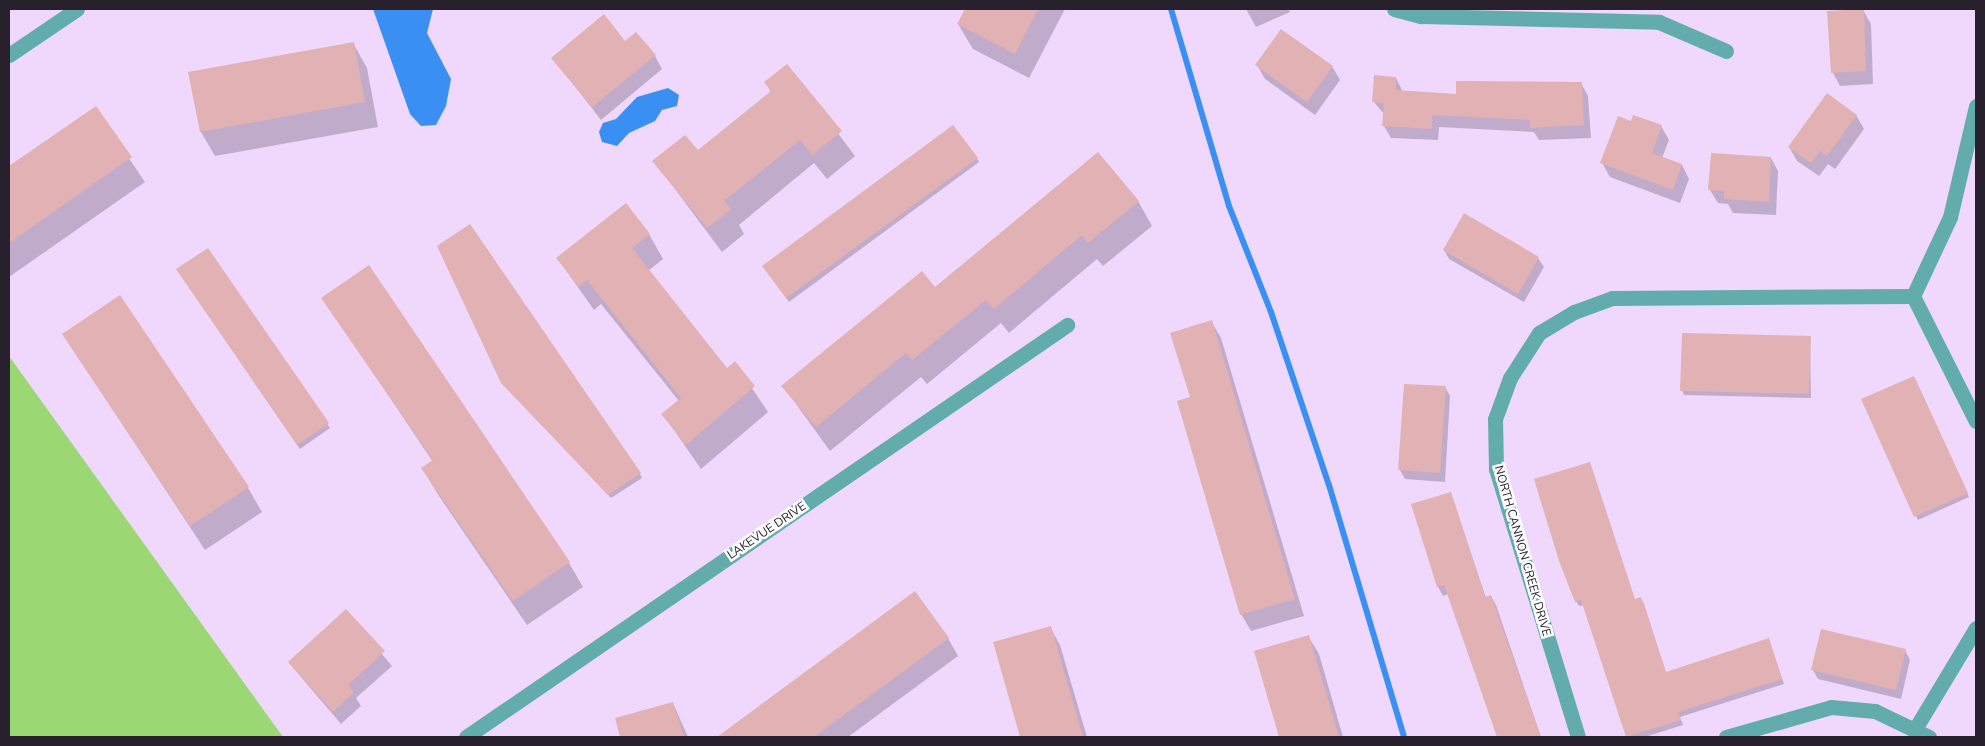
<!DOCTYPE html>
<style>
body{margin:0}
#map{position:relative;width:1985px;height:746px;overflow:hidden;background:#f0d8fd;font-family:"Nunito Sans",sans-serif}
div>[style]{position:absolute}
.green>*{inset:0;background:#9bd773}
.water>*{inset:0;background:#3a90f2}
.shadow>*{inset:0;background:#0003}
.stream>*{height:6px;margin:-3px;padding:0 3px;transform-origin:3px;border-radius:3px;background:#3a90f2}
.building>*{inset:0;background:#e1b1b4}
.street>*{height:15px;margin:-7.5px;padding:0 7.5px;transform-origin:7.5px;border-radius:7.5px;background:#62adac}
span{translate:-50% -50%;white-space:nowrap;text-align:center;line-height:1.15;-webkit-text-stroke:5px #fff;paint-order:stroke}
.street-label{font-size:12px;color:#29202e}
.frame{position:absolute;inset:0;border:10px solid #29202e;pointer-events:none}
</style>
<div id="map">
<div class="green">
<div style="clip-path:polygon(9px 356px,283px 737px,9px 737px)"></div>
</div>
<div class="water">
<div style="clip-path:polygon(373px 9px,433px 9px,427px 33px,451px 79px,446px 106px,436px 125px,421px 126px,410px 114px)"></div>
<div style="clip-path:polygon(668px 88px,679px 95px,677px 106px,662px 110px,655px 121px,629px 133px,617px 146px,602px 142px,599px 132px,603px 123px,616px 119px,637px 97px)"></div>
</div>
<div class="shadow">
<div style="clip-path:polygon(966px 9px,1065px 9px,1029px 78px,973px 49px,958px 24px)"></div>
<div style="clip-path:polygon(1246px 9px,1288px 9px,1290px 12px,1256px 27px)"></div>
<div style="clip-path:polygon(1863px 10px,1871px 24px,1873px 84px,1840px 86px,1833px 73px)"></div>
<div style="clip-path:polygon(625px 42px,655px 56px,662px 69px,601px 120px,553px 58px)"></div>
<div style="clip-path:polygon(353px 43px,367px 68px,378px 127px,215px 156px,201px 132px,190px 73px)"></div>
<div style="clip-path:polygon(787px 65px,855px 156px,827px 179px,814px 163px,739px 225px,744px 234px,722px 252px,654px 161px,697px 152px,771px 93px,766px 83px)"></div>
<div style="clip-path:polygon(1257px 65px,1332px 66px,1340px 80px,1315px 115px,1265px 79px)"></div>
<div style="clip-path:polygon(1396px 78px,1403px 92px,1457px 95px,1581px 83px,1588px 96px,1591px 138px,1539px 140px,1534px 132px,1439px 127px,1438px 140px,1391px 138px,1384px 126px,1384px 114px,1374px 102px)"></div>
<div style="clip-path:polygon(95px 108px,145px 182px,9px 277px,9px 168px)"></div>
<div style="clip-path:polygon(1856px 115px,1864px 129px,1835px 169px,1828px 164px,1819px 176px,1797px 161px,1789px 147px)"></div>
<div style="clip-path:polygon(1632px 123px,1661px 126px,1669px 140px,1662px 158px,1682px 165px,1689px 179px,1680px 203px,1610px 177px,1602px 163px)"></div>
<div style="clip-path:polygon(977px 158px,979px 162px,789px 302px,766px 270px)"></div>
<div style="clip-path:polygon(1771px 158px,1778px 171px,1776px 215px,1733px 213px,1728px 204px,1718px 203px,1710px 190px)"></div>
<div style="clip-path:polygon(1138px 201px,1152px 226px,1103px 266px,1097px 259px,1009px 333px,1001px 323px,927px 384px,921px 377px,830px 451px,783px 386px,935px 289px)"></div>
<div style="clip-path:polygon(1464px 215px,1538px 258px,1544px 267px,1524px 302px,1449px 259px,1444px 250px)"></div>
<div style="clip-path:polygon(649px 234px,663px 259px,648px 271px,727px 369px,735px 363px,768px 412px,701px 469px,663px 414px,679px 401px,601px 304px,594px 310px,558px 259px)"></div>
<div style="clip-path:polygon(207px 249px,330px 428px,300px 449px,180px 274px)"></div>
<div style="clip-path:polygon(323px 298px,569px 563px,583px 587px,527px 625px,437px 493px,423px 469px,433px 462px)"></div>
<div style="clip-path:polygon(1211px 321px,1221px 338px,1304px 616px,1251px 631px,1241px 614px,1192px 398px)"></div>
<div style="clip-path:polygon(63px 334px,248px 488px,262px 512px,205px 550px)"></div>
<div style="clip-path:polygon(1810px 337px,1811px 398px,1684px 395px,1682px 390px)"></div>
<div style="clip-path:polygon(1916px 381px,1969px 497px,1918px 520px,1916px 516px)"></div>
<div style="clip-path:polygon(502px 382px,640px 474px,642px 478px,611px 498px)"></div>
<div style="clip-path:polygon(1445px 387px,1450px 396px,1445px 482px,1405px 479px,1400px 470px)"></div>
<div style="clip-path:polygon(1590px 463px,1635px 601px,1641px 599px,1644px 604px,1666px 673px,1769px 640px,1784px 684px,1680px 717px,1683px 725px,1645px 737px,1627px 737px,1584px 605px,1579px 606px,1576px 601px)"></div>
<div style="clip-path:polygon(1451px 493px,1486px 598px,1491px 596px,1496px 605px,1541px 737px,1498px 737px,1448px 594px,1443px 596px,1438px 587px,1413px 505px)"></div>
<div style="clip-path:polygon(346px 611px,392px 666px,356px 698px,361px 706px,341px 724px,289px 663px)"></div>
<div style="clip-path:polygon(1050px 627px,1060px 645px,1087px 737px,1022px 737px,994px 643px)"></div>
<div style="clip-path:polygon(1308px 636px,1319px 654px,1343px 737px,1280px 737px,1255px 651px)"></div>
<div style="clip-path:polygon(948px 638px,958px 656px,848px 737px,735px 737px,730px 729px)"></div>
<div style="clip-path:polygon(1905px 650px,1910px 660px,1901px 699px,1818px 679px,1813px 670px)"></div>
<div style="clip-path:polygon(673px 703px,688px 737px,622px 737px,616px 719px)"></div>
</div>
<div class="stream">
<div style="left:1171px;top:9px;width:205px;rotate:73.6deg"></div>
<div style="left:1229px;top:206px;width:114px;rotate:68.4deg"></div>
<div style="left:1271px;top:312px;width:182px;rotate:71.5deg"></div>
<div style="left:1329px;top:485px;width:263px;rotate:73.4deg"></div>
</div>
<div class="building">
<div style="clip-path:polygon(965px 9px,1038px 9px,1015px 54px,957px 24px)"></div>
<div style="clip-path:polygon(1864px 9px,1866px 71px,1831px 73px,1827px 11px)"></div>
<div style="clip-path:polygon(604px 14px,625px 41px,636px 32px,656px 55px,592px 107px,551px 58px)"></div>
<div style="clip-path:polygon(1281px 29px,1333px 66px,1307px 102px,1255px 65px)"></div>
<div style="clip-path:polygon(354px 42px,365px 102px,200px 132px,188px 72px)"></div>
<div style="clip-path:polygon(787px 64px,842px 131px,812px 155px,800px 140px,724px 201px,731px 209px,707px 228px,652px 161px,685px 135px,698px 150px,771px 91px,764px 82px)"></div>
<div style="clip-path:polygon(1374px 75px,1396px 77px,1396px 90px,1456px 94px,1456px 81px,1582px 82px,1584px 125px,1530px 128px,1530px 120px,1432px 115px,1432px 129px,1382px 126px,1384px 103px,1372px 102px)"></div>
<div style="clip-path:polygon(1827px 93px,1857px 115px,1827px 156px,1820px 151px,1811px 163px,1788px 147px)"></div>
<div style="clip-path:polygon(96px 106px,132px 157px,9px 243px,9px 166px)"></div>
<div style="clip-path:polygon(1633px 115px,1662px 125px,1652px 153px,1682px 164px,1673px 190px,1600px 163px,1618px 116px,1631px 121px)"></div>
<div style="clip-path:polygon(953px 125px,978px 158px,786px 298px,762px 266px)"></div>
<div style="clip-path:polygon(1098px 152px,1139px 201px,1088px 243px,1082px 235px,994px 309px,986px 300px,912px 360px,906px 353px,816px 427px,781px 386px,922px 271px,935px 287px)"></div>
<div style="clip-path:polygon(1711px 153px,1771px 157px,1769px 202px,1724px 199px,1724px 191px,1708px 190px)"></div>
<div style="clip-path:polygon(626px 203px,650px 234px,632px 248px,727px 368px,735px 361px,755px 386px,686px 445px,661px 414px,681px 398px,587px 280px,579px 287px,556px 258px)"></div>
<div style="clip-path:polygon(1464px 213px,1539px 257px,1518px 294px,1443px 250px)"></div>
<div style="clip-path:polygon(470px 224px,641px 473px,608px 495px,501px 383px,437px 246px)"></div>
<div style="clip-path:polygon(208px 248px,329px 423px,297px 445px,176px 269px)"></div>
<div style="clip-path:polygon(369px 265px,570px 562px,513px 601px,421px 468px,433px 460px,321px 298px)"></div>
<div style="clip-path:polygon(120px 295px,249px 487px,190px 526px,62px 334px)"></div>
<div style="clip-path:polygon(1212px 320px,1295px 599px,1240px 615px,1177px 401px,1190px 397px,1170px 333px)"></div>
<div style="clip-path:polygon(1682px 333px,1811px 336px,1809px 394px,1680px 391px)"></div>
<div style="clip-path:polygon(1914px 376px,1968px 493px,1914px 517px,1861px 399px)"></div>
<div style="clip-path:polygon(1404px 384px,1446px 386px,1440px 473px,1398px 470px)"></div>
<div style="clip-path:polygon(1590px 462px,1635px 599px,1641px 597px,1666px 672px,1769px 638px,1782px 679px,1678px 712px,1681px 720px,1626px 737px,1581px 600px,1575px 602px,1559px 561px,1534px 479px)"></div>
<div style="clip-path:polygon(1451px 492px,1485px 597px,1491px 595px,1541px 737px,1497px 737px,1444px 585px,1437px 587px,1411px 504px)"></div>
<div style="clip-path:polygon(915px 591px,949px 638px,814px 737px,717px 737px)"></div>
<div style="clip-path:polygon(346px 609px,385px 651px,348px 685px,354px 692px,333px 712px,288px 662px)"></div>
<div style="clip-path:polygon(1051px 626px,1083px 737px,1020px 737px,993px 642px)"></div>
<div style="clip-path:polygon(1821px 629px,1906px 649px,1896px 690px,1811px 670px)"></div>
<div style="clip-path:polygon(1309px 635px,1339px 737px,1279px 737px,1254px 651px)"></div>
<div style="clip-path:polygon(673px 702px,684px 737px,620px 737px,615px 718px)"></div>
</div>
<div class="street">
<div style="left:1394px;top:9px;width:28px;rotate:15deg"></div>
<div style="left:1421px;top:16px;width:238px;rotate:1.4deg"></div>
<div style="left:1659px;top:22px;width:73px;rotate:23.4deg"></div>
<div style="left:9px;top:55px;width:82px;rotate:-34.1deg"></div>
<div style="left:1913px;top:296px;width:87px;rotate:-64.9deg"></div>
<div style="left:1950px;top:217px;width:114px;rotate:-76.8deg"></div>
<div style="left:1913px;top:296px;width:140px;rotate:63.3deg"></div>
<div style="left:1915px;top:729px;width:118px;rotate:-58.9deg"></div>
<div style="left:466px;top:737px;width:729px;rotate:-34.43deg"></div>
<div style="left:1578px;top:737px;width:280px;rotate:-107deg"></div>
<div style="left:1496px;top:469px;width:50px;rotate:-91.1deg"></div>
<div style="left:1495px;top:419px;width:44px;rotate:-69.9deg"></div>
<div style="left:1510px;top:378px;width:54px;rotate:-57.2deg"></div>
<div style="left:1539px;top:333px;width:41px;rotate:-31deg"></div>
<div style="left:1574px;top:312px;width:40px;rotate:-20.2deg"></div>
<div style="left:1612px;top:298px;width:301px;rotate:-0.4deg"></div>
<div style="left:1726px;top:737px;width:109px;rotate:-15.9deg"></div>
<div style="left:1831px;top:707px;width:44px;rotate:5.2deg"></div>
<div style="left:1875px;top:711px;width:60px;rotate:25.7deg"></div>
</div>
<div class="street-label">
<span style="left:767px;top:531px;rotate:-34deg">LAKEVUE DRIVE</span>
<span style="left:1522px;top:551px;rotate:74deg">NORTH CANNON CREEK DRIVE</span>
</div>
<div class="frame"></div>
</div>
